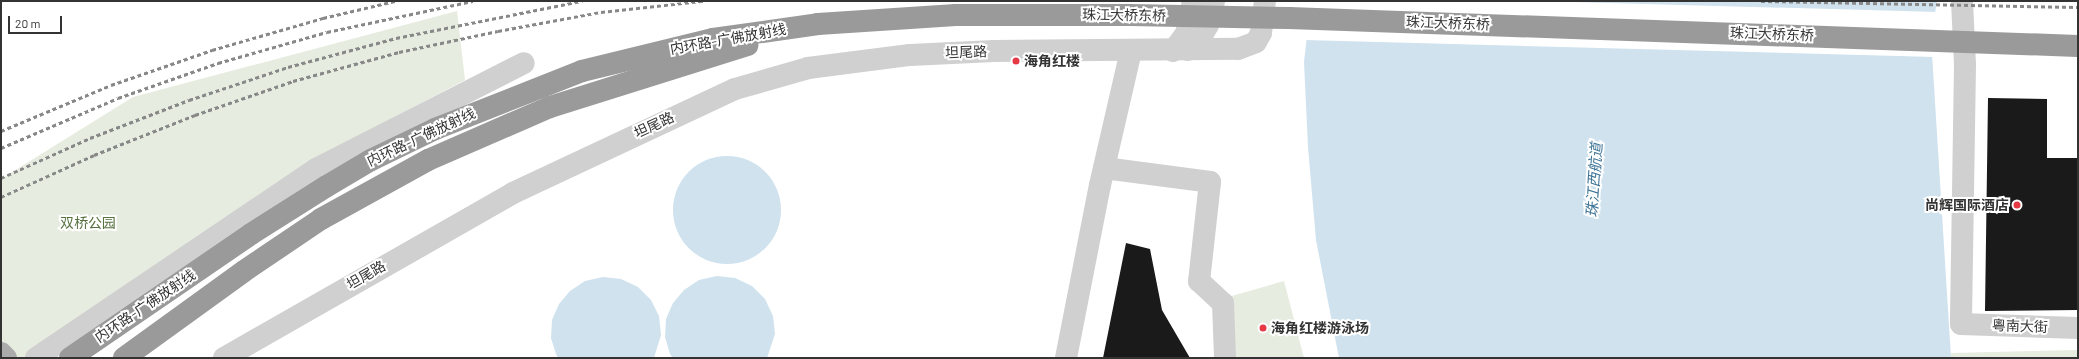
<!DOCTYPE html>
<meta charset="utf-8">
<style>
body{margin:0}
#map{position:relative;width:2079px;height:359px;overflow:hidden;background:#fff;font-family:Barlow,"Noto Sans SC",sans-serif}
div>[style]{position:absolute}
.green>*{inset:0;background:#e6ecdf}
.water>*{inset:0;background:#cfe2ee}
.round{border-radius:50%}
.pier>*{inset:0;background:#fff}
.building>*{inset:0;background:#1a1a1a}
.minor>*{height:22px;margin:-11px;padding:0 11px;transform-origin:11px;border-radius:11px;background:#d0d0d0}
.major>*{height:22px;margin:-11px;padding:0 11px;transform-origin:11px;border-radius:11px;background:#ababab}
.highway>*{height:22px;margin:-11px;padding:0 11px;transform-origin:11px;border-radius:11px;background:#9a9a9a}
.rail>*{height:3px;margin-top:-1.5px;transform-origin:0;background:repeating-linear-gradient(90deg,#888 0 4px,transparent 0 7px)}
.highway-bridge>*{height:22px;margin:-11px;padding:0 11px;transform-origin:11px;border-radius:11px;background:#9a9a9a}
.dots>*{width:11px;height:11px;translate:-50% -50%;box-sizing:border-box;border:2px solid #fff;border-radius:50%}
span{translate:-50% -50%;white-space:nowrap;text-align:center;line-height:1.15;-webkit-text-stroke:4px #fff;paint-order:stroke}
.street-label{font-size:14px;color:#333}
.poi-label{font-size:14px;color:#333;font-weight:700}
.left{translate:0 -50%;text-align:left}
.right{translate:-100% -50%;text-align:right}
.park-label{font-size:14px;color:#56703f}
.water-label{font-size:15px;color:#3f7597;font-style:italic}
.frame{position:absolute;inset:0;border:2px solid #333;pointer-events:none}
.scale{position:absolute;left:8px;top:16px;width:54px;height:18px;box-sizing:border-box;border:2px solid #333;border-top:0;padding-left:5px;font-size:12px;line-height:14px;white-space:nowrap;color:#333;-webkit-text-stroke:3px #fff;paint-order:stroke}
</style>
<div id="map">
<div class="green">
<div style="clip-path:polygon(457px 11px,465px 80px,398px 115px,35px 358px,1px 358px,1px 179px,133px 97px)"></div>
<div style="clip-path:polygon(1284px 281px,1304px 358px,1231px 358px,1228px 297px)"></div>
<div style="clip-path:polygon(2078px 350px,2078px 358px,1951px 358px,1951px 353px)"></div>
</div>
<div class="water">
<div style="clip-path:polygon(1311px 1px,1937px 1px,1931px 38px,1951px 358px,1339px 358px,1316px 240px,1308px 147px,1304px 62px)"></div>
<div class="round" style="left:673px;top:156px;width:108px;height:108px"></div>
<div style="clip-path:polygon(717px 276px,735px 278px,752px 286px,765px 299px,773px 316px,775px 334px,767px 358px,673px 358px,670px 354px,665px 337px,666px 319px,673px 303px,684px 290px,699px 280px)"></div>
<div style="clip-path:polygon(603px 277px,621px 279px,638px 287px,651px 300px,659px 316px,661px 335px,654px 358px,558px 358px,556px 354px,551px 338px,552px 320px,559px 304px,570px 291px,585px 281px)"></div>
</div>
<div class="pier">
<div style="clip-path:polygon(1309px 1px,1537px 1px,1938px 12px,1933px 38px,1935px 57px,1304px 40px)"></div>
</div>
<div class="building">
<div style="clip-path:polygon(1988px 98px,2047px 99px,2047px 158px,2078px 158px,2078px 310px,1985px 311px)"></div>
<div style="clip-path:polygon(1126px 243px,1150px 249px,1162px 310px,1190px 358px,1103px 358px)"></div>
</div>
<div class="minor">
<div style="left:1962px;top:1px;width:64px;rotate:87.3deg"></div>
<div style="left:1965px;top:65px;width:259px;rotate:90.9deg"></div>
<div style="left:1961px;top:324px;width:117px;rotate:2deg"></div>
<div style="left:1188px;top:50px;width:14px;rotate:-39deg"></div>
<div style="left:1199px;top:41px;width:18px;rotate:-61deg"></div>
<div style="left:1208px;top:25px;width:25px;rotate:-76deg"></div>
<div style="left:1173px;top:51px;width:21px;rotate:-53deg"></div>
<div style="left:1186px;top:34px;width:34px;rotate:-78deg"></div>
<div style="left:1104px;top:168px;width:107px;rotate:7.5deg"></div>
<div style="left:1210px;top:182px;width:100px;rotate:96.3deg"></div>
<div style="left:1199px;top:281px;width:33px;rotate:43deg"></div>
<div style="left:1223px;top:303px;width:55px;rotate:87.9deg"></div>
<div style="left:36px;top:358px;width:338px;rotate:-34deg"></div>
<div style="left:316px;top:169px;width:233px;rotate:-27deg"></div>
<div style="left:224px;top:358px;width:333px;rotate:-29.7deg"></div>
<div style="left:513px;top:193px;width:245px;rotate:-25.1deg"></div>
<div style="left:735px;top:89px;width:76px;rotate:-16deg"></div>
<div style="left:808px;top:68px;width:103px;rotate:-7.3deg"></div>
<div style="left:910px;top:55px;width:84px;rotate:-2.7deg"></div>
<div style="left:994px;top:51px;width:244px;rotate:-0.5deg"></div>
<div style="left:1238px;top:49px;width:19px;rotate:-21deg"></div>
<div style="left:1256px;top:42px;width:10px;rotate:-61deg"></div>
<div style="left:1261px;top:33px;width:32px;rotate:-83deg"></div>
<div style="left:1066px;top:358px;width:176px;rotate:-78.9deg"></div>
<div style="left:1100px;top:185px;width:138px;rotate:-77deg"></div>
</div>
<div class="major">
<div style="left:1px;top:353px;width:7px;rotate:45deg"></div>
</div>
<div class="highway">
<div style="left:70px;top:358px;width:219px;rotate:-34.4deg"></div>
<div style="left:251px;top:234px;width:90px;rotate:-32.3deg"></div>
<div style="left:327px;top:186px;width:51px;rotate:-30.6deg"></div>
<div style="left:371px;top:160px;width:71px;rotate:-25.8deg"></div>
<div style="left:435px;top:129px;width:158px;rotate:-21.5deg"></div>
<div style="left:582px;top:71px;width:135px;rotate:-13.7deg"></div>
<div style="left:713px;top:39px;width:106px;rotate:-8.1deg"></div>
<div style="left:124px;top:358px;width:148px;rotate:-35.9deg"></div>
<div style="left:244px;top:271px;width:93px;rotate:-34deg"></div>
<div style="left:321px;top:219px;width:122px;rotate:-28.9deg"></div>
<div style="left:428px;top:160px;width:133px;rotate:-23.5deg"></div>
<div style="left:550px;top:107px;width:207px;rotate:-17.4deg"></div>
</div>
<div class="rail">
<div style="left:1761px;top:1px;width:317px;rotate:1.1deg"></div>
<div style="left:1px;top:131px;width:119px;rotate:-22.7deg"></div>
<div style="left:111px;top:85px;width:107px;rotate:-19.1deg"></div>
<div style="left:212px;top:50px;width:116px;rotate:-16.1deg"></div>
<div style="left:323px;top:18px;width:74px;rotate:-13.3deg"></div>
<div style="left:1px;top:148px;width:127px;rotate:-23.1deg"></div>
<div style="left:118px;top:98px;width:106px;rotate:-19.3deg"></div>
<div style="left:218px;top:63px;width:113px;rotate:-15.9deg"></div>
<div style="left:327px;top:32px;width:149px;rotate:-12deg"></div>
<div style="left:1px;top:178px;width:98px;rotate:-24.2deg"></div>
<div style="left:90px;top:138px;width:106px;rotate:-21deg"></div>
<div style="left:189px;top:100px;width:104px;rotate:-18.4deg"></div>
<div style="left:288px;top:67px;width:112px;rotate:-15deg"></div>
<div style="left:396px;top:38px;width:190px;rotate:-11.3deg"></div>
<div style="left:1px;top:197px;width:102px;rotate:-24.3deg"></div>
<div style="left:94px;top:155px;width:109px;rotate:-21.6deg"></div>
<div style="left:195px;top:115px;width:104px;rotate:-19.1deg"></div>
<div style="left:293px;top:81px;width:110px;rotate:-15.3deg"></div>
<div style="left:399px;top:52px;width:101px;rotate:-12deg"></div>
<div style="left:498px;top:31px;width:105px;rotate:-10.5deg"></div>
<div style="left:601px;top:12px;width:103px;rotate:-6.2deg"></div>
</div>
<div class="highway-bridge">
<div style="left:818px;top:24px;width:138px;rotate:-3.7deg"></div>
<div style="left:956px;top:15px;width:174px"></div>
<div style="left:1130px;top:15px;width:159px;rotate:1.1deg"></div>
<div style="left:1289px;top:18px;width:789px;rotate:2.03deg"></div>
</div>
<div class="dots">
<div style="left:1016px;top:61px;background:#e63946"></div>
<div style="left:2017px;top:205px;background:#e63946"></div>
<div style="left:1263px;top:328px;background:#e63946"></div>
</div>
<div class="street-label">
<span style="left:1124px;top:15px;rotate:1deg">珠江大桥东桥</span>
<span style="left:1448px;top:23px;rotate:2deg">珠江大桥东桥</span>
<span style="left:1772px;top:34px;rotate:2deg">珠江大桥东桥</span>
<span style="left:728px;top:39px;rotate:-10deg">内环路-广佛放射线</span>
<span style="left:966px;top:52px;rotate:-2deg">坦尾路</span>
<span style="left:654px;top:125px;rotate:-25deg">坦尾路</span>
<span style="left:421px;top:137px;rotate:-25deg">内环路-广佛放射线</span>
<span style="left:366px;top:275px;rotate:-30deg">坦尾路</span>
<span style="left:145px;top:306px;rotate:-34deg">内环路-广佛放射线</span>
<span style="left:2020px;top:326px;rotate:2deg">粵南大街</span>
</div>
<div class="poi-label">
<span class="left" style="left:1024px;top:61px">海角红楼</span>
<span class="right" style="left:2009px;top:205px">尚辉国际酒店</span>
<span class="left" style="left:1271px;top:328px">海角红楼游泳场</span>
</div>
<div class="park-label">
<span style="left:88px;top:223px">双桥公园</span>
</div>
<div class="water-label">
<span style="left:1594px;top:180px;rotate:-86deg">珠江西航道</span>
</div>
<div class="frame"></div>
<div class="scale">20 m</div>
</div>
